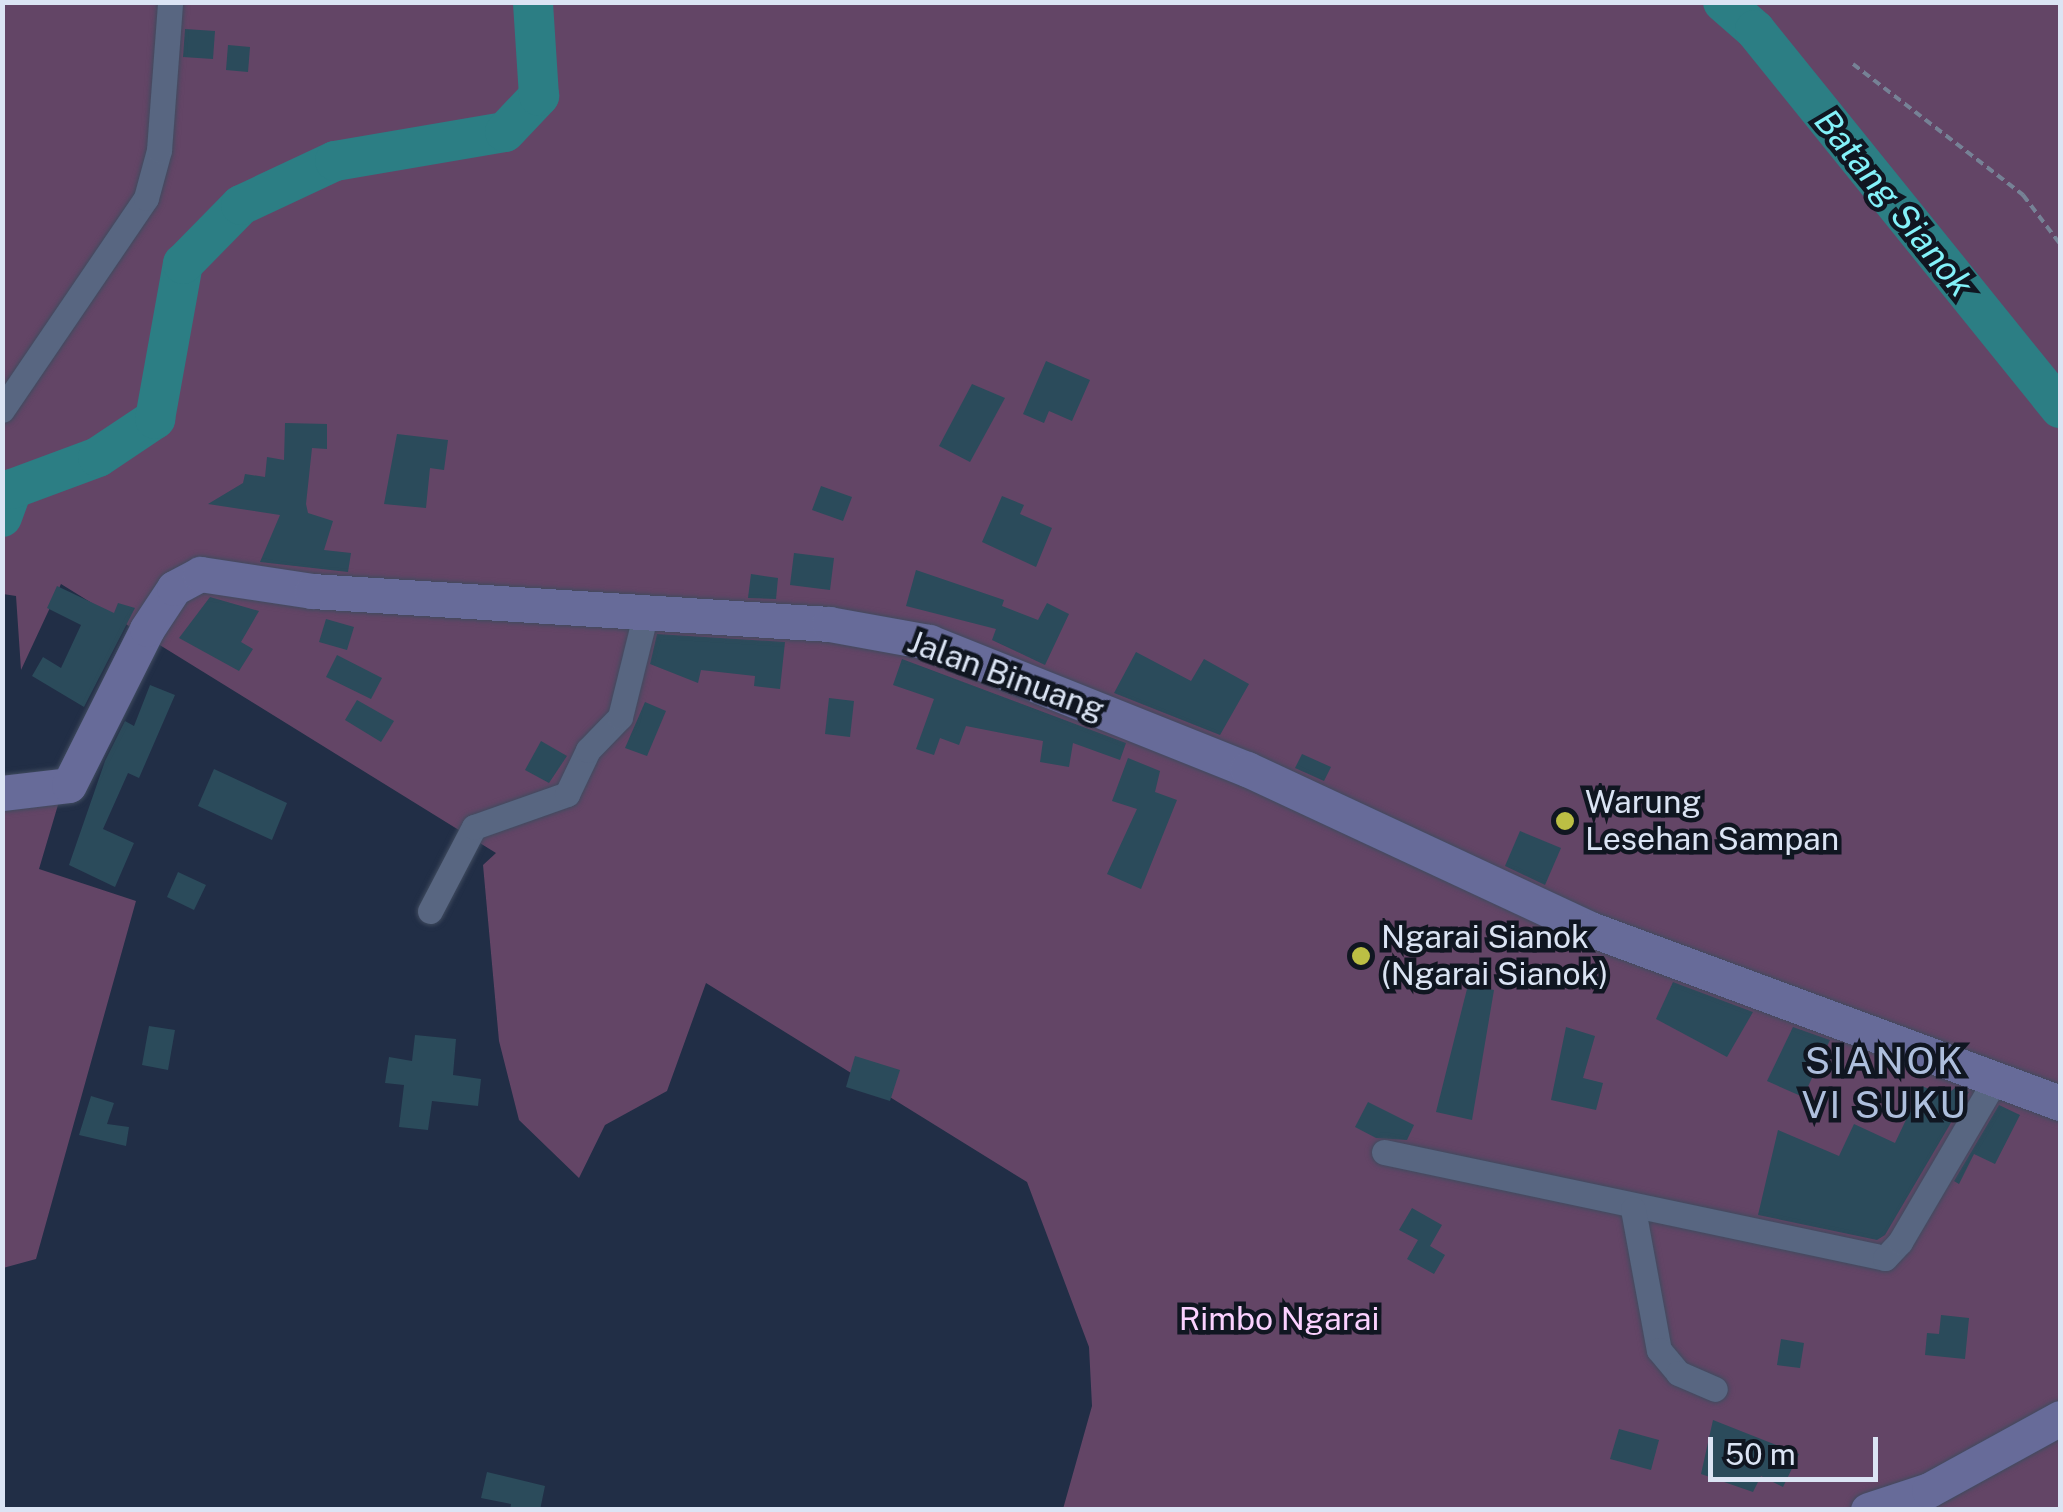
<!DOCTYPE html>
<style>
body{margin:0}
#map{position:relative;width:2063px;height:1512px;overflow:hidden;background:#212e46;font-family:"Public Sans",sans-serif}
div>[style]{position:absolute}
.green>*{inset:0;background:#634566}
.river>*{height:40px;margin:-20px;padding:0 20px;transform-origin:20px;border-radius:20px;background:#2c7e84}
.building>*{inset:0;background:#2b4b5b}
.path>*{height:4px;margin-top:-2px;transform-origin:0;background:repeating-linear-gradient(90deg,#768296 0 8px,transparent 0 13px)}
.roads{filter:drop-shadow(0 0 2px #404b5f) drop-shadow(0 0 2px #404b5f)}
.street>*{height:25px;margin:-12.5px;padding:0 12.5px;transform-origin:12.5px;border-radius:12.5px;background:#586681}
.secondary>*{height:35px;margin:-17.5px;padding:0 17.5px;transform-origin:17.5px;border-radius:17.5px;background:#676b99}
.dots>*{width:28px;height:28px;translate:-50% -50%;box-sizing:border-box;border:5px solid #101621;border-radius:50%}
span{translate:-50% -50%;white-space:nowrap;text-align:center;line-height:1.15;-webkit-text-stroke:9px #101621;paint-order:stroke}
.street-label{font-size:32px;color:#dbe4f4}
.poi-label{font-size:32px;color:#dbe4f4}
.left{translate:0 -50%;text-align:left}
.park-label{font-size:32px;color:#fbd1ff}
.water-label{font-size:35px;color:#83f1f9;font-style:italic}
.quarter-label{font-size:38px;color:#aebfdd;letter-spacing:2.5px}
.frame{position:absolute;inset:0;border:5px solid #dbe4f4;pointer-events:none}
.scale{position:absolute;left:1708px;top:1437px;width:170px;height:45px;box-sizing:border-box;border:5px solid #dbe4f4;border-top:0;padding-left:12px;font-size:30px;line-height:35px;white-space:nowrap;color:#dbe4f4;-webkit-text-stroke:8px #101621;paint-order:stroke}
</style>
<div id="map">
<div class="green">
<div style="clip-path:polygon(3px 3px,2060px 3px,2060px 1509px,1063px 1509px,1092px 1406px,1089px 1347px,1027px 1182px,706px 983px,667px 1091px,605px 1125px,579px 1178px,519px 1120px,499px 1041px,483px 865px,496px 853px,61px 584px,21px 670px,16px 596px,3px 594px)"></div>
<div style="clip-path:polygon(63px 788px,39px 869px,136px 901px,36px 1259px,3px 1268px,3px 795px)"></div>
</div>
<div class="river">
<div style="left:1723px;top:2px;width:43px;rotate:41.2deg"></div>
<div style="left:1755px;top:30px;width:486px;rotate:51.1deg"></div>
<div style="left:2px;top:517px;width:30px;rotate:-70deg"></div>
<div style="left:12px;top:489px;width:92px;rotate:-20.4deg"></div>
<div style="left:98px;top:457px;width:69px;rotate:-33.7deg"></div>
<div style="left:155px;top:419px;width:158px;rotate:-79.8deg"></div>
<div style="left:183px;top:264px;width:83px;rotate:-45.5deg"></div>
<div style="left:241px;top:205px;width:104px;rotate:-25.1deg"></div>
<div style="left:335px;top:161px;width:172px;rotate:-9.7deg"></div>
<div style="left:505px;top:132px;width:50px;rotate:-46.6deg"></div>
<div style="left:539px;top:96px;width:94px;rotate:-93.7deg"></div>
</div>
<div class="building">
<div style="clip-path:polygon(185px 29px,215px 31px,213px 59px,183px 57px)"></div>
<div style="clip-path:polygon(228px 45px,250px 47px,248px 72px,226px 70px)"></div>
<div style="clip-path:polygon(1046px 361px,1090px 380px,1072px 421px,1049px 411px,1044px 423px,1023px 414px)"></div>
<div style="clip-path:polygon(972px 384px,1005px 398px,970px 462px,939px 446px)"></div>
<div style="clip-path:polygon(285px 423px,327px 424px,327px 449px,312px 448px,306px 504px,308px 513px,333px 521px,324px 550px,351px 553px,348px 572px,260px 562px,280px 515px,208px 504px,243px 483px,245px 474px,265px 477px,267px 457px,284px 460px)"></div>
<div style="clip-path:polygon(397px 434px,448px 440px,444px 470px,430px 468px,426px 508px,384px 504px)"></div>
<div style="clip-path:polygon(821px 486px,852px 497px,843px 521px,812px 510px)"></div>
<div style="clip-path:polygon(1002px 496px,1024px 505px,1020px 514px,1052px 528px,1036px 567px,982px 542px)"></div>
<div style="clip-path:polygon(794px 553px,834px 558px,830px 590px,790px 585px)"></div>
<div style="clip-path:polygon(916px 570px,1004px 600px,1002px 606px,1038px 620px,1047px 603px,1069px 614px,1045px 665px,992px 640px,996px 629px,906px 606px)"></div>
<div style="clip-path:polygon(751px 574px,778px 578px,776px 599px,748px 598px)"></div>
<div style="clip-path:polygon(57px 586px,114px 613px,118px 603px,135px 608px,84px 707px,32px 676px,43px 657px,61px 668px,81px 625px,47px 608px)"></div>
<div style="clip-path:polygon(210px 597px,259px 611px,241px 642px,253px 649px,239px 671px,179px 638px)"></div>
<div style="clip-path:polygon(326px 619px,354px 627px,347px 650px,319px 642px)"></div>
<div style="clip-path:polygon(657px 634px,785px 642px,780px 689px,754px 686px,755px 676px,701px 670px,698px 683px,650px 664px)"></div>
<div style="clip-path:polygon(1136px 652px,1191px 681px,1204px 659px,1249px 684px,1220px 735px,1114px 693px)"></div>
<div style="clip-path:polygon(337px 655px,382px 678px,371px 699px,326px 677px)"></div>
<div style="clip-path:polygon(902px 659px,1126px 743px,1120px 760px,1073px 743px,1069px 767px,1040px 762px,1043px 741px,966px 726px,959px 745px,940px 738px,934px 755px,916px 749px,934px 699px,893px 685px)"></div>
<div style="clip-path:polygon(150px 685px,175px 695px,139px 778px,128px 773px,103px 829px,134px 843px,115px 887px,69px 865px,105px 761px,125px 721px,134px 726px)"></div>
<div style="clip-path:polygon(829px 698px,854px 701px,850px 737px,825px 734px)"></div>
<div style="clip-path:polygon(357px 700px,394px 721px,381px 742px,345px 720px)"></div>
<div style="clip-path:polygon(645px 702px,666px 711px,647px 756px,625px 748px)"></div>
<div style="clip-path:polygon(541px 741px,567px 756px,549px 783px,525px 770px)"></div>
<div style="clip-path:polygon(1302px 754px,1331px 767px,1324px 781px,1295px 768px)"></div>
<div style="clip-path:polygon(1128px 758px,1160px 771px,1155px 792px,1177px 800px,1141px 889px,1107px 874px,1137px 809px,1112px 801px)"></div>
<div style="clip-path:polygon(214px 769px,287px 803px,272px 840px,198px 806px)"></div>
<div style="clip-path:polygon(1520px 831px,1561px 848px,1545px 885px,1505px 866px)"></div>
<div style="clip-path:polygon(178px 872px,206px 885px,194px 910px,167px 897px)"></div>
<div style="clip-path:polygon(1673px 982px,1753px 1012px,1727px 1057px,1656px 1019px)"></div>
<div style="clip-path:polygon(1468px 985px,1494px 990px,1472px 1120px,1436px 1112px)"></div>
<div style="clip-path:polygon(149px 1026px,175px 1030px,168px 1070px,142px 1065px)"></div>
<div style="clip-path:polygon(1566px 1027px,1595px 1036px,1583px 1078px,1603px 1083px,1596px 1110px,1551px 1100px)"></div>
<div style="clip-path:polygon(1793px 1027px,1830px 1040px,1803px 1097px,1767px 1081px)"></div>
<div style="clip-path:polygon(415px 1035px,456px 1039px,453px 1075px,481px 1079px,478px 1106px,432px 1101px,428px 1130px,399px 1127px,404px 1085px,385px 1083px,389px 1057px,412px 1061px)"></div>
<div style="clip-path:polygon(855px 1056px,900px 1070px,890px 1101px,846px 1087px)"></div>
<div style="clip-path:polygon(1922px 1086px,1945px 1096px,1956px 1087px,1969px 1092px,1885px 1235px,1877px 1240px,1758px 1215px,1778px 1130px,1839px 1156px,1854px 1124px,1895px 1143px)"></div>
<div style="clip-path:polygon(91px 1096px,114px 1103px,107px 1124px,129px 1127px,126px 1146px,79px 1135px)"></div>
<div style="clip-path:polygon(1368px 1102px,1414px 1125px,1407px 1140px,1376px 1138px,1355px 1127px)"></div>
<div style="clip-path:polygon(1999px 1105px,2020px 1115px,1995px 1164px,1974px 1154px,1959px 1184px,1954px 1181px)"></div>
<div style="clip-path:polygon(1412px 1208px,1442px 1225px,1430px 1246px,1445px 1255px,1434px 1274px,1407px 1259px,1418px 1240px,1399px 1230px)"></div>
<div style="clip-path:polygon(1941px 1315px,1969px 1318px,1965px 1359px,1925px 1355px,1927px 1333px,1939px 1334px)"></div>
<div style="clip-path:polygon(1781px 1339px,1804px 1343px,1800px 1368px,1777px 1365px)"></div>
<div style="clip-path:polygon(1713px 1420px,1799px 1454px,1783px 1487px,1761px 1476px,1753px 1492px,1701px 1474px)"></div>
<div style="clip-path:polygon(1619px 1429px,1659px 1440px,1651px 1470px,1610px 1459px)"></div>
<div style="clip-path:polygon(487px 1472px,545px 1486px,540px 1510px,510px 1510px,511px 1504px,481px 1498px)"></div>
</div>
<div class="path">
<div style="left:1853px;top:64px;width:215px;rotate:37.6deg"></div>
<div style="left:2023px;top:195px;width:61px;rotate:52.9deg"></div>
</div>
<div class="roads">
<div class="street">
<div style="left:2px;top:410px;width:256px;rotate:-55.8deg"></div>
<div style="left:146px;top:198px;width:50px;rotate:-74.8deg"></div>
<div style="left:159px;top:150px;width:148px;rotate:-85.7deg"></div>
<div style="left:430px;top:911px;width:95px;rotate:-62.4deg"></div>
<div style="left:474px;top:827px;width:99px;rotate:-19.5deg"></div>
<div style="left:567px;top:794px;width:49px;rotate:-64.5deg"></div>
<div style="left:588px;top:750px;width:46px;rotate:-45.9deg"></div>
<div style="left:620px;top:717px;width:108px;rotate:-76.1deg"></div>
<div style="left:1384px;top:1152px;width:512px;rotate:11.95deg"></div>
<div style="left:1885px;top:1258px;width:22px;rotate:-47deg"></div>
<div style="left:1900px;top:1242px;width:188px;rotate:-59.6deg"></div>
<div style="left:1633px;top:1209px;width:143px;rotate:79.6deg"></div>
<div style="left:1659px;top:1350px;width:30px;rotate:50deg"></div>
<div style="left:1678px;top:1373px;width:40px;rotate:23.4deg"></div>
</div>
<div class="secondary">
<div style="left:2px;top:793px;width:67px;rotate:-6.8deg"></div>
<div style="left:69px;top:785px;width:174px;rotate:-63.4deg"></div>
<div style="left:147px;top:629px;width:49px;rotate:-56.6deg"></div>
<div style="left:174px;top:588px;width:30px;rotate:-28deg"></div>
<div style="left:200px;top:574px;width:113px;rotate:8.6deg"></div>
<div style="left:312px;top:591px;width:518px;rotate:3.65deg"></div>
<div style="left:829px;top:624px;width:102px;rotate:10.2deg"></div>
<div style="left:929px;top:642px;width:342px;rotate:21.8deg"></div>
<div style="left:1247px;top:769px;width:378px;rotate:25deg"></div>
<div style="left:1590px;top:929px;width:501px;rotate:20.32deg"></div>
<div style="left:1868px;top:1510px;width:64px;rotate:-18.2deg"></div>
<div style="left:1929px;top:1490px;width:149px;rotate:-28.8deg"></div>
</div>
</div>
<div class="dots">
<div style="left:1565px;top:821px;background:#bcbf44"></div>
<div style="left:1361px;top:956px;background:#bcbf44"></div>
</div>
<div class="street-label">
<span style="left:1006px;top:676px;rotate:20deg">Jalan Binuang</span>
</div>
<div class="poi-label">
<span class="left" style="left:1585px;top:821px">Warung<br>Lesehan Sampan</span>
<span class="left" style="left:1381px;top:956px">Ngarai Sianok<br>(Ngarai Sianok)</span>
</div>
<div class="park-label">
<span style="left:1279px;top:1319px">Rimbo Ngarai</span>
</div>
<div class="water-label">
<span style="left:1894px;top:203px;rotate:51deg">Batang Sianok</span>
</div>
<div class="quarter-label">
<span style="left:1885px;top:1083px">SIANOK<br>VI SUKU</span>
</div>
<div class="frame"></div>
<div class="scale">50 m</div>
</div>
